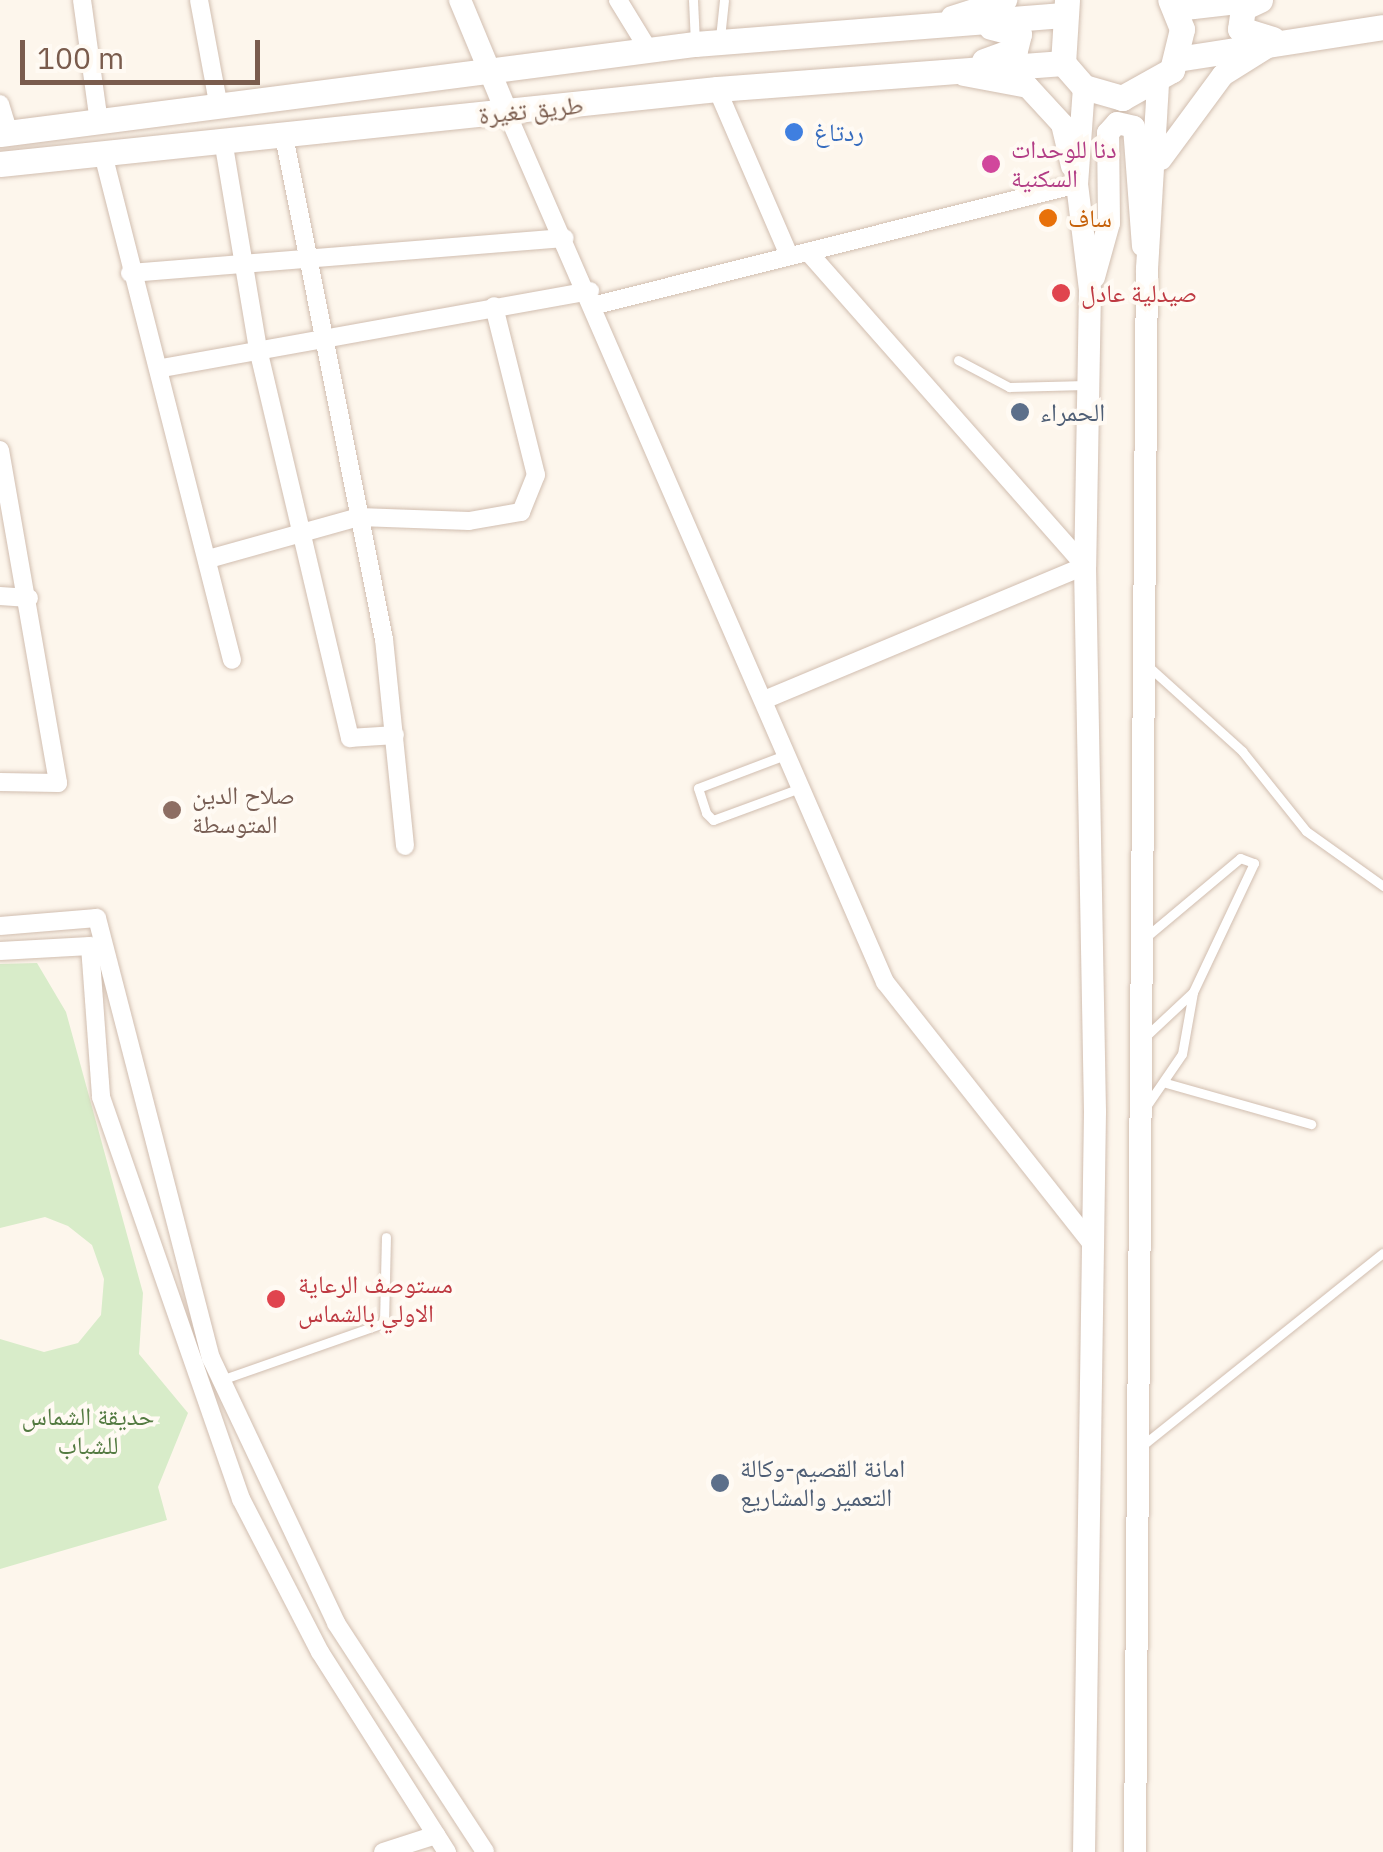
<!DOCTYPE html>
<meta charset="utf-8">
<style>
body{margin:0}
#map{position:relative;width:1383px;height:1852px;overflow:hidden;background:#fdf6ec;font-family:"IBM Plex Sans","Noto Naskh Arabic",sans-serif}
div>[style]{position:absolute}
.green>*{inset:0;background:#d8ecc9}
.roads{filter:drop-shadow(0 0 2px #d1beb0) drop-shadow(0 0 2px #d1beb0)}
.service>*{height:9px;margin:-4.5px;padding:0 4.5px;transform-origin:4.5px;border-radius:4.5px;background:#fff}
.minor>*{height:18px;margin:-9px;padding:0 9px;transform-origin:9px;border-radius:9px;background:#fff}
.tertiary>*{height:22px;margin:-11px;padding:0 11px;transform-origin:11px;border-radius:11px;background:#fff}
.secondary>*{height:25px;margin:-12.5px;padding:0 12.5px;transform-origin:12.5px;border-radius:12.5px;background:#fff}
.dots>*{width:28px;height:28px;translate:-50% -50%;box-sizing:border-box;border:5px solid #fffaf3;border-radius:50%}
span{translate:-50% -50%;white-space:nowrap;text-align:center;line-height:1.15;-webkit-text-stroke:8px #fffaf3;paint-order:stroke}
.street-label{font-size:25px;color:#7a5c4d}
.shop-label{font-size:25px;color:#366cbe}
.left{translate:0 -50%;text-align:left}
.hotel-label{font-size:25px;color:#b23c85}
.food-label{font-size:25px;color:#c56008}
.health-label{font-size:25px;color:#be3a42}
.service-label{font-size:25px;color:#4e5e75}
.education-label{font-size:25px;color:#785e54}
.park-label{font-size:25px;color:#537a41}
.scale{position:absolute;left:20px;top:40px;width:240px;height:45px;box-sizing:border-box;border:5px solid #7a5c4d;border-top:0;padding-left:12px;font-size:30px;line-height:35px;white-space:nowrap;color:#7a5c4d;-webkit-text-stroke:8px #fffaf3;paint-order:stroke}
</style>
<div id="map">
<div class="green">
<div style="clip-path:polygon(37px 963px,66px 1012px,143px 1293px,139px 1354px,188px 1413px,158px 1487px,167px 1520px,0 1569px,0 1339px,44px 1352px,78px 1343px,101px 1315px,104px 1279px,92px 1245px,68px 1226px,45px 1217px,0 1228px,0 964px)"></div>
</div>
<div class="roads">
<div class="service">
<div style="left:693px;top:0;width:42px;rotate:87.3deg"></div>
<div style="left:720px;top:38px;width:38px;rotate:-84deg"></div>
<div style="left:958px;top:360px;width:58px;rotate:27.9deg"></div>
<div style="left:1009px;top:387px;width:77px;rotate:-1.5deg"></div>
<div style="left:1148px;top:666px;width:127px;rotate:42.1deg"></div>
<div style="left:1242px;top:751px;width:102px;rotate:51.3deg"></div>
<div style="left:1306px;top:831px;width:95px;rotate:35.5deg"></div>
<div style="left:785px;top:755px;width:93px;rotate:159.2deg"></div>
<div style="left:698px;top:788px;width:26px;rotate:72deg"></div>
<div style="left:706px;top:813px;width:10px;rotate:45deg"></div>
<div style="left:713px;top:820px;width:93px;rotate:-20.2deg"></div>
<div style="left:1146px;top:937px;width:123px;rotate:-40deg"></div>
<div style="left:1240px;top:858px;width:15px;rotate:20deg"></div>
<div style="left:1254px;top:863px;width:143px;rotate:115.3deg"></div>
<div style="left:1166px;top:1083px;width:151px;rotate:15.8deg"></div>
<div style="left:1145px;top:1108px;width:65px;rotate:-55.6deg"></div>
<div style="left:1182px;top:1054px;width:63px;rotate:-79.9deg"></div>
<div style="left:1193px;top:992px;width:64px;rotate:136.9deg"></div>
<div style="left:221px;top:1380px;width:173px;rotate:-19.3deg"></div>
<div style="left:384px;top:1323px;width:86px;rotate:-88.7deg"></div>
<div style="left:1143px;top:1445px;width:307px;rotate:-38.7deg"></div>
</div>
<div class="minor">
<div style="left:82px;top:0;width:123px;rotate:82.1deg"></div>
<div style="left:199px;top:0;width:110px;rotate:79.5deg"></div>
<div style="left:618px;top:0;width:57px;rotate:58.5deg"></div>
<div style="left:717px;top:89px;width:181px;rotate:66.6deg"></div>
<div style="left:0;top:104px;width:30px;rotate:73deg"></div>
<div style="left:507px;top:113px;width:948px;rotate:66.49deg"></div>
<div style="left:885px;top:982px;width:335px;rotate:51.7deg"></div>
<div style="left:284px;top:136px;width:513px;rotate:78.76deg"></div>
<div style="left:384px;top:639px;width:208px;rotate:84.2deg"></div>
<div style="left:223px;top:140px;width:212px;rotate:80.5deg"></div>
<div style="left:258px;top:349px;width:400px;rotate:76.7deg"></div>
<div style="left:350px;top:738px;width:45px;rotate:-3.8deg"></div>
<div style="left:103px;top:154px;width:522px;rotate:75.7deg"></div>
<div style="left:130px;top:273px;width:436px;rotate:-4.6deg"></div>
<div style="left:596px;top:305px;width:496px;rotate:-14.1deg"></div>
<div style="left:162px;top:368px;width:435px;rotate:-10.2deg"></div>
<div style="left:0;top:450px;width:338px;rotate:80.1deg"></div>
<div style="left:58px;top:783px;width:58px;rotate:-179deg"></div>
<div style="left:212px;top:558px;width:153px;rotate:-15.6deg"></div>
<div style="left:359px;top:517px;width:110px;rotate:2.1deg"></div>
<div style="left:469px;top:521px;width:53px;rotate:-9.8deg"></div>
<div style="left:521px;top:512px;width:40px;rotate:-68deg"></div>
<div style="left:536px;top:475px;width:174px;rotate:-104deg"></div>
<div style="left:0;top:596px;width:29px;rotate:4deg"></div>
<div style="left:764px;top:700px;width:348px;rotate:-22.7deg"></div>
<div style="left:1085px;top:566px;width:419px;rotate:-131.4deg"></div>
<div style="left:0;top:926px;width:97px;rotate:-4.7deg"></div>
<div style="left:97px;top:918px;width:455px;rotate:75.5deg"></div>
<div style="left:211px;top:1358px;width:293px;rotate:64.7deg"></div>
<div style="left:336px;top:1623px;width:273px;rotate:56.9deg"></div>
<div style="left:0;top:951px;width:90px;rotate:-3.2deg"></div>
<div style="left:90px;top:946px;width:151px;rotate:85.8deg"></div>
<div style="left:101px;top:1097px;width:426px;rotate:70.8deg"></div>
<div style="left:241px;top:1499px;width:172px;rotate:62.7deg"></div>
<div style="left:320px;top:1652px;width:237px;rotate:57.6deg"></div>
<div style="left:383px;top:1852px;width:56px;rotate:-17.8deg"></div>
</div>
<div class="tertiary">
<div style="left:460px;top:0;width:122px;rotate:67.4deg"></div>
<div style="left:952px;top:17px;width:57px;rotate:-17.5deg"></div>
<div style="left:964px;top:75px;width:65px;rotate:10.6deg"></div>
<div style="left:1028px;top:87px;width:50px;rotate:47.4deg"></div>
<div style="left:1062px;top:124px;width:43px;rotate:76.6deg"></div>
<div style="left:1084px;top:87px;width:97px;rotate:94.1deg"></div>
<div style="left:1077px;top:184px;width:107px;rotate:83deg"></div>
<div style="left:1090px;top:290px;width:276px;rotate:91deg"></div>
<div style="left:1085px;top:566px;width:546px;rotate:88.95deg"></div>
<div style="left:1095px;top:1112px;width:740px;rotate:90.85deg"></div>
<div style="left:1161px;top:159px;width:104px;rotate:-53.6deg"></div>
<div style="left:1223px;top:75px;width:57px;rotate:-32deg"></div>
<div style="left:1094px;top:277px;width:56px;rotate:-74.5deg"></div>
<div style="left:1109px;top:223px;width:90px;rotate:-90.6deg"></div>
<div style="left:1108px;top:133px;width:13px;rotate:-48deg"></div>
<div style="left:1117px;top:123px;width:17px;rotate:13deg"></div>
<div style="left:1134px;top:127px;width:119px;rotate:85.7deg"></div>
<div style="left:1135px;top:1852px;width:1583px;rotate:-89.57deg"></div>
<div style="left:1147px;top:269px;width:184px;rotate:-86.6deg"></div>
</div>
<div class="secondary">
<div style="left:1067px;top:0;width:63px;rotate:93.6deg"></div>
<div style="left:1063px;top:63px;width:32px;rotate:49deg"></div>
<div style="left:1084px;top:87px;width:40px;rotate:16deg"></div>
<div style="left:1122px;top:98px;width:57px;rotate:-29.2deg"></div>
<div style="left:1172px;top:70px;width:42px;rotate:-76.3deg"></div>
<div style="left:1182px;top:29px;width:31px;rotate:-112deg"></div>
<div style="left:1260px;top:0;width:19px;rotate:155deg"></div>
<div style="left:1243px;top:8px;width:21px;rotate:98deg"></div>
<div style="left:1240px;top:29px;width:34px;rotate:17deg"></div>
<div style="left:1176px;top:8px;width:70px;rotate:-6.5deg"></div>
<div style="left:1177px;top:59px;width:208px;rotate:-8.8deg"></div>
<div style="left:984px;top:61px;width:33px;rotate:-20deg"></div>
<div style="left:1015px;top:50px;width:16px;rotate:-76deg"></div>
<div style="left:1019px;top:34px;width:29px;rotate:-166deg"></div>
<div style="left:0;top:134px;width:701px;rotate:-7.38deg"></div>
<div style="left:695px;top:44px;width:366px;rotate:-4.5deg"></div>
<div style="left:0;top:164px;width:721px;rotate:-5.97deg"></div>
<div style="left:717px;top:89px;width:347px;rotate:-4.3deg"></div>
</div>
</div>
<div class="dots">
<div style="left:794px;top:132px;background:#3f7fe0"></div>
<div style="left:991px;top:164px;background:#d1479c"></div>
<div style="left:1048px;top:218px;background:#e8710a"></div>
<div style="left:1061px;top:293px;background:#e0444e"></div>
<div style="left:1020px;top:412px;background:#5c6f8a"></div>
<div style="left:172px;top:810px;background:#8d6e63"></div>
<div style="left:276px;top:1299px;background:#e0444e"></div>
<div style="left:720px;top:1483px;background:#5c6f8a"></div>
</div>
<div class="street-label">
<span style="left:531px;top:110px;rotate:-6deg">طريق تغيرة</span>
</div>
<div class="shop-label">
<span class="left" style="left:814px;top:132px">ردتاغ</span>
</div>
<div class="hotel-label">
<span class="left" style="left:1011px;top:164px">دنا للوحدات<br>السكنية</span>
</div>
<div class="food-label">
<span class="left" style="left:1068px;top:218px">ساف</span>
</div>
<div class="health-label">
<span class="left" style="left:1081px;top:293px">صيدلية عادل</span>
<span class="left" style="left:298px;top:1299px">مستوصف الرعاية<br>الاولي بالشماس</span>
</div>
<div class="service-label">
<span class="left" style="left:1040px;top:412px">الحمراء</span>
<span class="left" style="left:740px;top:1483px">امانة القصيم-وكالة<br>التعمير والمشاريع</span>
</div>
<div class="education-label">
<span class="left" style="left:192px;top:810px">صلاح الدين<br>المتوسطة</span>
</div>
<div class="park-label">
<span style="left:88px;top:1431px">حديقة الشماس<br>للشباب</span>
</div>
<div class="scale">100 m</div>
</div>
